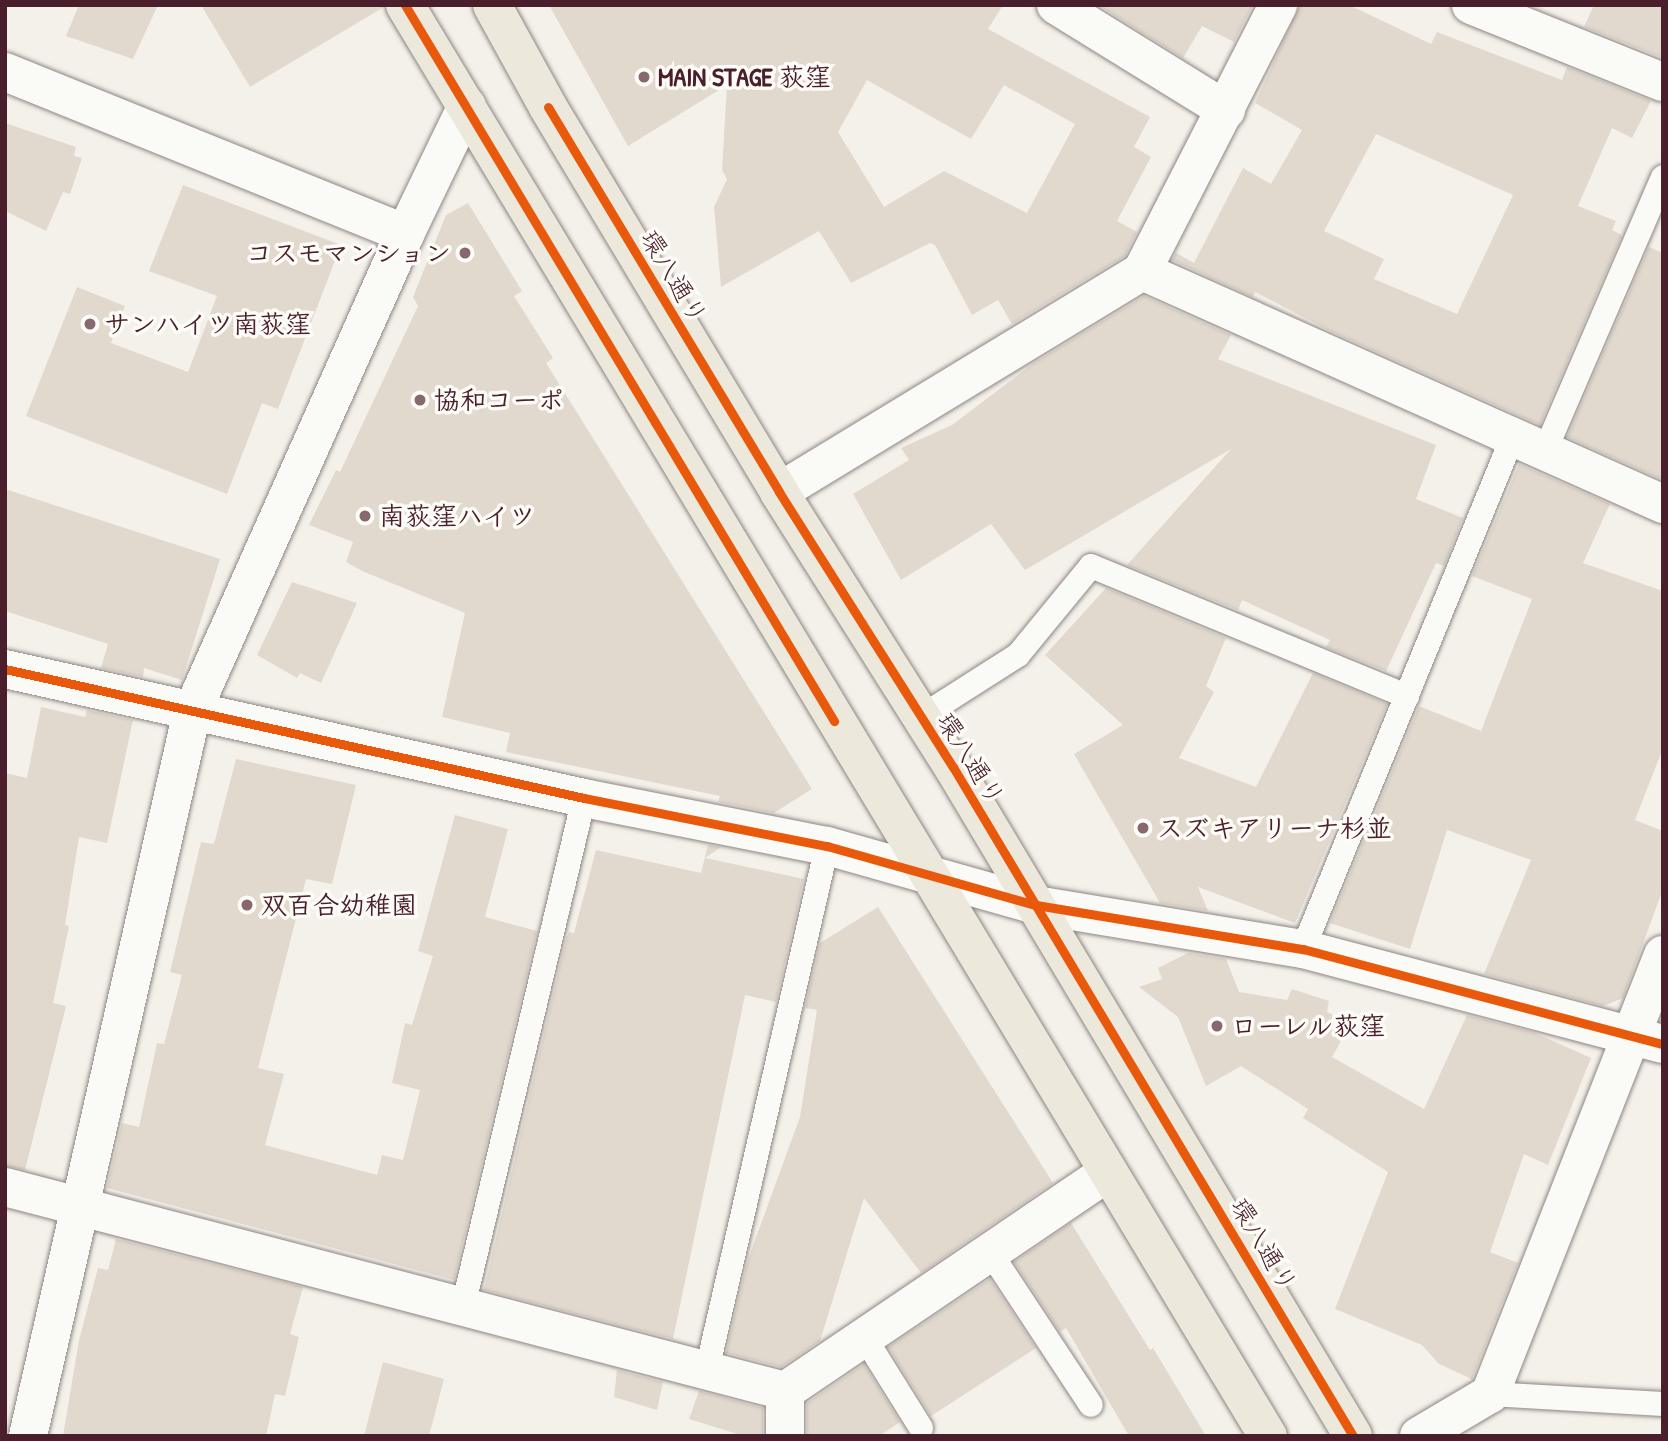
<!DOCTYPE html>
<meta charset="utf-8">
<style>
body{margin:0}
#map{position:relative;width:1668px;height:1441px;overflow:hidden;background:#f4f1ea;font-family:"Patrick Hand","Klee One",sans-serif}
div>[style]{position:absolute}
.building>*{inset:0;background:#e1d9cd}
.roads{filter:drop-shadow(0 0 2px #8f8584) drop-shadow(0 0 2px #8f8584)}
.lane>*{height:24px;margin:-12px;padding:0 12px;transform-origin:12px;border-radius:12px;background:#fafaf7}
.street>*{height:38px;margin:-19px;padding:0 19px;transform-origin:19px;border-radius:19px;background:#fafaf7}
.primary>*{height:38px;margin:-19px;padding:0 19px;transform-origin:19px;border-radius:19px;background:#ece8dc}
.cycleway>*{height:9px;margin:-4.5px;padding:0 4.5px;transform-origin:4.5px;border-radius:4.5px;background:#e8590c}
.dots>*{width:19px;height:19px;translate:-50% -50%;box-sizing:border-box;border:4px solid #fdfcf7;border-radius:50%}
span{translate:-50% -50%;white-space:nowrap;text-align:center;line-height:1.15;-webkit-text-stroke:7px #fdfcf7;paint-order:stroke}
.poi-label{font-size:26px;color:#4a1f2b;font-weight:700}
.left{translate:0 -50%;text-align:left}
.right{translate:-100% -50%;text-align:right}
.street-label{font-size:26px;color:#4a1f2b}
.frame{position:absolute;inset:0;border:7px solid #4a1f2b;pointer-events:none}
</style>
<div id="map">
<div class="building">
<div style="clip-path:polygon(79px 5px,158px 5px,133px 59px,66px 36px)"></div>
<div style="clip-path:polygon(201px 5px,383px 5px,384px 7px,250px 87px)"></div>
<div style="clip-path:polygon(evenodd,549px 5px,1003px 5px,988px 29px,1150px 117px,1134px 147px,1151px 157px,1117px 221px,1137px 232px,1125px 256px,1012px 324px,998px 300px,972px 315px,935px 245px,930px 243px,851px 283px,819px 231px,721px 287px,714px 207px,727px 179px,722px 170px,727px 85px,628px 146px,549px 5px,867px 80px,971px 139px,1004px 85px,1075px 124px,1027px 213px,944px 171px,884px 207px,838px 132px,867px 80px)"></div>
<div style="clip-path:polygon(1098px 5px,1253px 5px,1234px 42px,1202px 26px,1183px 58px)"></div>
<div style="clip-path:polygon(evenodd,1300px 5px,1349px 5px,1431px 44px,1437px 32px,1562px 80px,1567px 67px,1651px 101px,1632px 138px,1612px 128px,1578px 206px,1616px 221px,1612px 230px,1622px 235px,1540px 425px,1330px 331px,1255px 292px,1253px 297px,1172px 260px,1176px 253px,1194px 263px,1243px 168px,1271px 184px,1302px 130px,1255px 103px,1300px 5px,1376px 134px,1513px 195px,1457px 314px,1374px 279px,1384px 259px,1324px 231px,1376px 134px)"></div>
<div style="clip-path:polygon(1594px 5px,1663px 5px,1663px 58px,1584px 27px)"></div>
<div style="clip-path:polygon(5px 123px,76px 147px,74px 156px,82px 158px,70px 194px,63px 192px,46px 231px,5px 211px)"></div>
<div style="clip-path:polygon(183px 185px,341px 245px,278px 409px,262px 403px,227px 494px,26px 416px,77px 287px,125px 306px,111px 343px,188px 372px,217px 296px,149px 271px)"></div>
<div style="clip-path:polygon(468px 203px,522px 291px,514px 296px,553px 358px,546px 363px,812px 789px,774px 813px,718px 802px,720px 796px,506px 752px,510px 733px,442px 717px,465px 613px,362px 571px,346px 562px,353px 542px,309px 525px,336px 470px,340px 472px,418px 306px,413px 297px,446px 215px)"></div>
<div style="clip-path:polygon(1649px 247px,1663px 253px,1663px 480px,1567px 437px)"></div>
<div style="clip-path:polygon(1144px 296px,1231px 335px,1218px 359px,1436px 445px,1416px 499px,1463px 518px,1444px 566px,1436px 563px,1386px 671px,1326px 647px,1330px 640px,1242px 600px,1238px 610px,1127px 565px,1231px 449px,1025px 570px,991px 524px,901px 580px,853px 494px,909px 460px,901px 448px,952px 425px,1035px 362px)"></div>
<div style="clip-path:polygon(1519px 464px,1610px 504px,1583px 563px,1663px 591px,1663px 748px,1635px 820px,1663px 831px,1663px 889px,1623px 998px,1603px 1006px,1484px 974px,1531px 860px,1447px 830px,1410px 949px,1330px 923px,1419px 706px,1481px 731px,1532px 599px,1472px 576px)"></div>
<div style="clip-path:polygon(5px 489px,220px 559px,182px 680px,144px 668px,143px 677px,101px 668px,108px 644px,5px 611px)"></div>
<div style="clip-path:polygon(292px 582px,357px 603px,321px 683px,300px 673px,297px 678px,257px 655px)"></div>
<div style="clip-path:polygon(1106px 588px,1226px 638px,1206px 686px,1214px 692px,1179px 758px,1256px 787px,1313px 673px,1387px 704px,1295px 923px,1198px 887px,1208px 911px,1160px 903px,1074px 754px,1123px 725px,1045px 655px)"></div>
<div style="clip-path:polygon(41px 707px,85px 717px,87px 710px,133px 720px,107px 843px,79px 837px,65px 925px,69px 926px,53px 1003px,66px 1006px,25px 1170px,5px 1166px,5px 773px,27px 778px)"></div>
<div style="clip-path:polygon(236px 759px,356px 785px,332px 884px,306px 879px,258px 1068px,284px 1074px,265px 1145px,377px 1175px,382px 1155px,403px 1160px,420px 1090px,392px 1083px,405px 1023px,412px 1025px,433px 956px,418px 951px,455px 815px,508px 829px,485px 917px,537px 931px,454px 1280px,107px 1188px,122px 1123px,139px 1127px,157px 1043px,164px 1044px,182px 975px,170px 972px,201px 842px,214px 844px)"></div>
<div style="clip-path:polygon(708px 845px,721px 847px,705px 858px,804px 879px,776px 1002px,745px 995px,673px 1339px,484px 1290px,566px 939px,569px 932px,574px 933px,596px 850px,701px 873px)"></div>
<div style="clip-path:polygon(878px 907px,1053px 1183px,921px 1273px,864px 1198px,820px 1341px,781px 1367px,726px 1353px,747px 1262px,800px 1117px,817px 1010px,805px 1008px,820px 943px)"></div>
<div style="clip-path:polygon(1188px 953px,1226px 959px,1239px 992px,1287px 1000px,1292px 989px,1329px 1001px,1327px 1012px,1351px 1023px,1332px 1057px,1424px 1109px,1467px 1015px,1533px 1032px,1591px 1058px,1548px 1165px,1524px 1154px,1490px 1252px,1518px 1263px,1472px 1379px,1439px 1364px,1422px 1345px,1335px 1309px,1388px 1172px,1303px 1118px,1308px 1109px,1241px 1066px,1206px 1086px,1178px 1017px,1139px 987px,1162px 979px,1158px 968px)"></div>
<div style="clip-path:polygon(1071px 1223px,1150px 1350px,1153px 1348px,1206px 1436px,1129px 1436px,1066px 1328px,1060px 1332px,1014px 1262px)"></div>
<div style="clip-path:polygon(116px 1239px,303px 1287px,290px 1334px,299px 1337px,285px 1396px,275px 1394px,266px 1436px,63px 1436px,79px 1340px,98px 1268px,108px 1270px)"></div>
<div style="clip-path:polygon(990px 1279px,1036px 1348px,931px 1416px,888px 1347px)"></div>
<div style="clip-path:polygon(383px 1362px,444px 1379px,429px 1436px,364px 1436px)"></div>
<div style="clip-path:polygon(864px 1364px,900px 1422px,879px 1436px,807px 1436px,807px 1403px)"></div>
<div style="clip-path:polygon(617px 1370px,663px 1382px,657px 1410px,614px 1397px)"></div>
<div style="clip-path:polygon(699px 1391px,763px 1408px,763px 1436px,744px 1436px,689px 1419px)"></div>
</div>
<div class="roads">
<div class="lane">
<div style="left:1545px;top:451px;width:298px;rotate:-66.7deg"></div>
<div style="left:921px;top:717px;width:115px;rotate:-32.6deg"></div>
<div style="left:1018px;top:655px;width:115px;rotate:-50.6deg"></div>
<div style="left:1091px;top:566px;width:342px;rotate:22.4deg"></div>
<div style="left:1303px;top:949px;width:554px;rotate:-67.74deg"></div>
<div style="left:990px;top:1252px;width:183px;rotate:56.6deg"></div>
<div style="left:463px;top:1307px;width:523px;rotate:-76.63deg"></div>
<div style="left:865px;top:1338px;width:106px;rotate:58.1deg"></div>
<div style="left:707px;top:1370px;width:538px;rotate:-77.1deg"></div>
<div style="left:1490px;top:1394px;width:173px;rotate:3.3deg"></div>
</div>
<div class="street">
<div style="left:1056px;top:5px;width:200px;rotate:31.7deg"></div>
<div style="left:1471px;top:5px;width:207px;rotate:21.9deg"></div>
<div style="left:5px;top:72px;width:432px;rotate:22deg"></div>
<div style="left:1142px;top:271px;width:571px;rotate:24.09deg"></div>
<div style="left:779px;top:492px;width:425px;rotate:-31.3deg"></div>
<div style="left:1142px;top:271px;width:299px;rotate:-62.9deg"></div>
<div style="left:5px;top:669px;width:593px;rotate:12.56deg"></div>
<div style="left:584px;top:798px;width:248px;rotate:11.2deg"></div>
<div style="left:827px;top:846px;width:217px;rotate:15.8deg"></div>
<div style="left:1036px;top:905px;width:271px;rotate:9.4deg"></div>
<div style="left:1303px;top:949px;width:372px;rotate:14.8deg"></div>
<div style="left:5px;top:1187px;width:806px;rotate:14.66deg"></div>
<div style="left:785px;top:1391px;width:390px;rotate:-34.1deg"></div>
<div style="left:28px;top:1436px;width:742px;rotate:-77.24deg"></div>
<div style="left:192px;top:712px;width:523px;rotate:-65.98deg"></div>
<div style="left:405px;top:234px;width:142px;rotate:-64.2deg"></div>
<div style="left:785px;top:1436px;width:45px;rotate:-90deg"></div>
<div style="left:1419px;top:1436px;width:82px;rotate:-30.6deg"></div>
<div style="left:1490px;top:1394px;width:472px;rotate:-68.5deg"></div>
</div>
<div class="primary">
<div style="left:405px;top:5px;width:1671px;rotate:58.91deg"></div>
<div style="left:492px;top:5px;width:116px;rotate:61.2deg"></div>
<div style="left:548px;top:107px;width:449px;rotate:59deg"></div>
<div style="left:779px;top:492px;width:325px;rotate:57.7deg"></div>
<div style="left:953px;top:767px;width:779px;rotate:59.12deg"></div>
</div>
</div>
<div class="cycleway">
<div style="left:405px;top:5px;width:835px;rotate:59.07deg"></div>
<div style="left:548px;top:107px;width:449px;rotate:59deg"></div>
<div style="left:779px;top:492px;width:325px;rotate:57.7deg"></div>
<div style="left:953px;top:767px;width:779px;rotate:59.12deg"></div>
<div style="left:5px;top:669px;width:593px;rotate:12.56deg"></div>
<div style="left:584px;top:798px;width:248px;rotate:11.2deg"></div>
<div style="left:827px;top:846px;width:217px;rotate:15.8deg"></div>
<div style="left:1036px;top:905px;width:271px;rotate:9.4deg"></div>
<div style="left:1303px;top:949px;width:372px;rotate:14.8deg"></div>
</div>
<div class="dots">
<div style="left:644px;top:77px;background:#86686e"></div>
<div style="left:465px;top:253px;background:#86686e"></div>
<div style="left:90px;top:324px;background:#86686e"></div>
<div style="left:420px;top:400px;background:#86686e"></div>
<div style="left:365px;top:516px;background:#86686e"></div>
<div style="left:1143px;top:828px;background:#86686e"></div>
<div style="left:247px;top:905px;background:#86686e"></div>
<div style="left:1217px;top:1026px;background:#86686e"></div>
</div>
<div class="poi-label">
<span class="left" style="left:658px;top:77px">MAIN STAGE 荻窪</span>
<span class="right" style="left:451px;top:253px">コスモマンション</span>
<span class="left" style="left:104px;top:324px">サンハイツ南荻窪</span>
<span class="left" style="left:434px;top:400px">協和コーポ</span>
<span class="left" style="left:379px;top:516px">南荻窪ハイツ</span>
<span class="left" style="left:1157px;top:828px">スズキアリーナ杉並</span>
<span class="left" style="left:261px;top:905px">双百合幼稚園</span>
<span class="left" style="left:1231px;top:1026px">ローレル荻窪</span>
</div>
<div class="street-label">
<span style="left:674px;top:277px;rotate:59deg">環八通り</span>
<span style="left:971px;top:759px;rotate:58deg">環八通り</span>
<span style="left:1264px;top:1245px;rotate:59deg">環八通り</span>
</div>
<div class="frame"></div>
</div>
